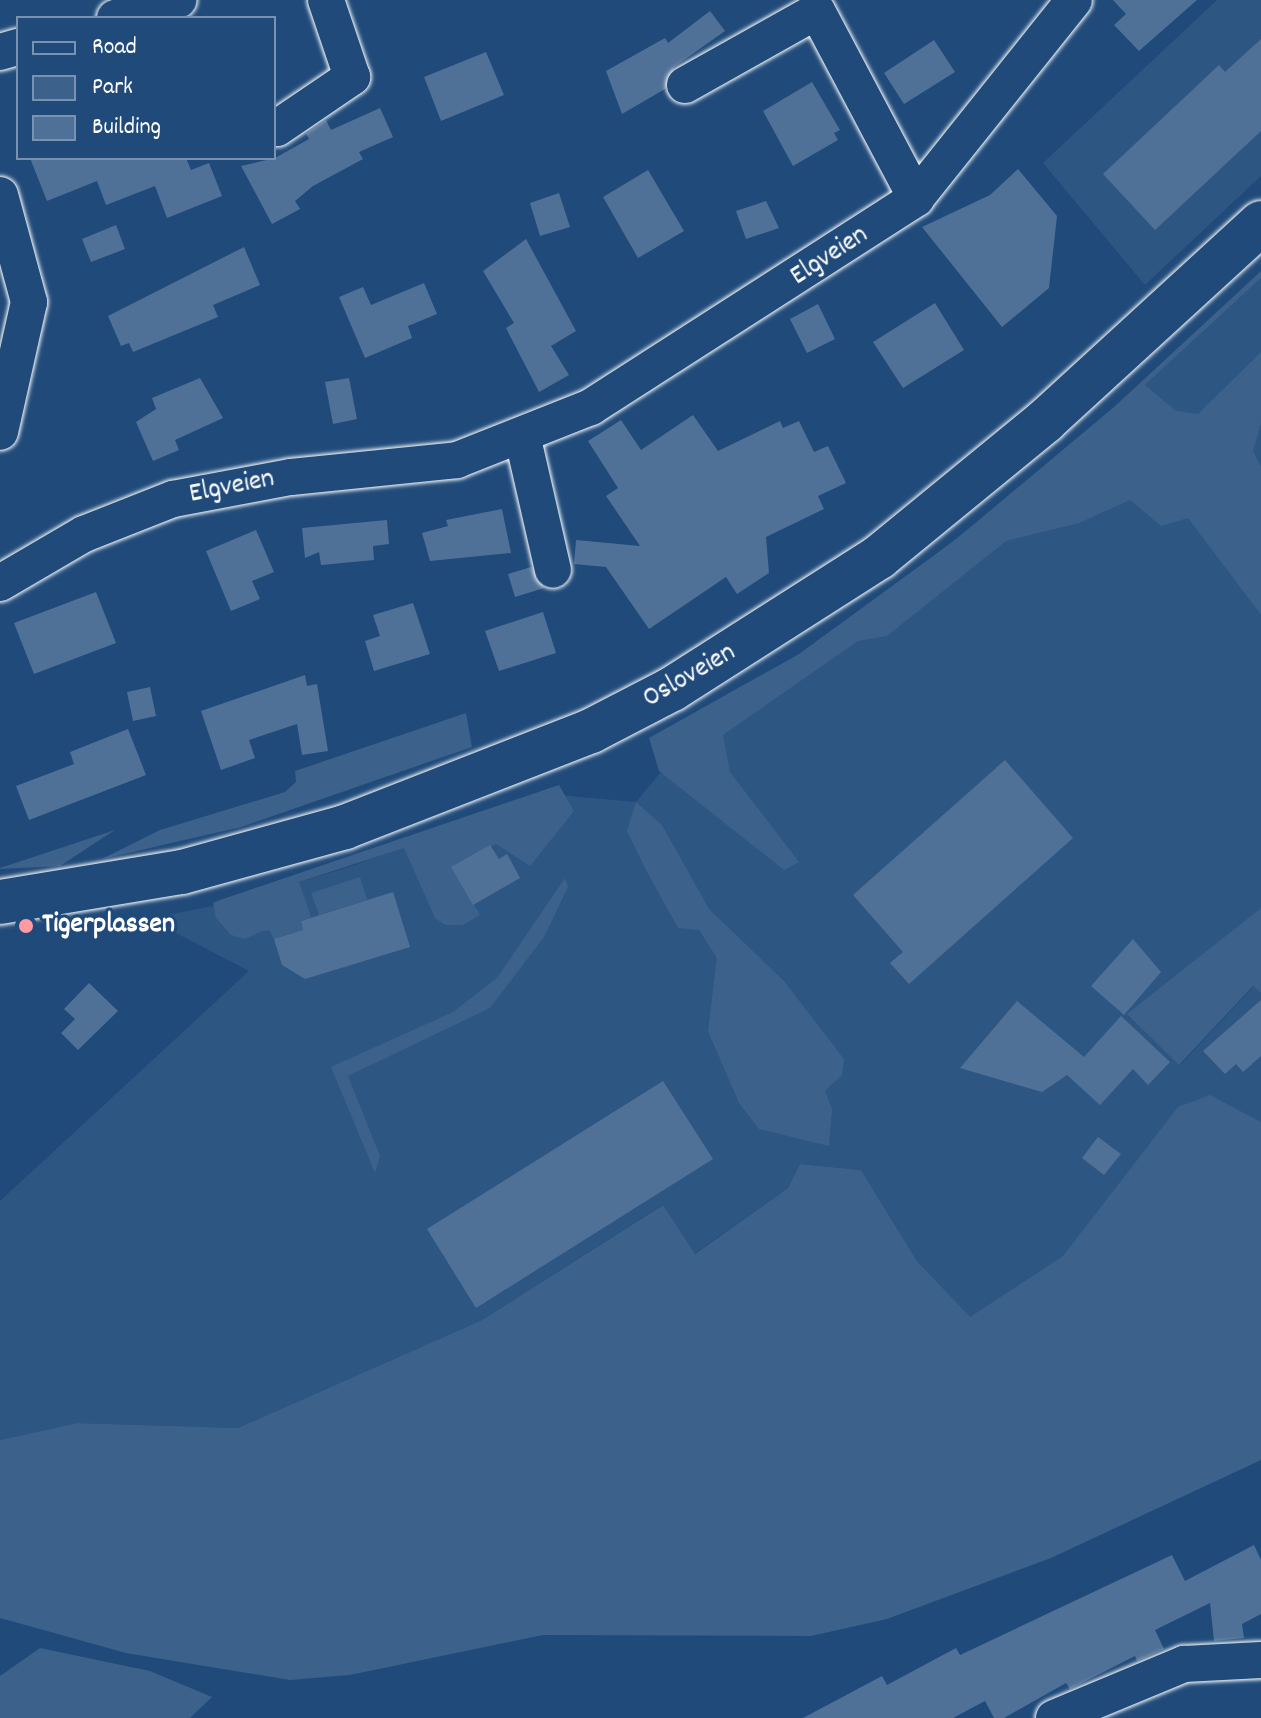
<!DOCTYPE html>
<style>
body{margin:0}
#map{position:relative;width:1261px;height:1718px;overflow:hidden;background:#1f4a7a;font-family:Dekko,sans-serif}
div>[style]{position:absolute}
.built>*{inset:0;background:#2e5683}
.green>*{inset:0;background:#3c618b}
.building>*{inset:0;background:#507197}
.roads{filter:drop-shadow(0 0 2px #fff) drop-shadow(0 0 2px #fff)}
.minor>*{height:36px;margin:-18px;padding:0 18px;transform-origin:18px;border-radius:18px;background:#1f4a7a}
.major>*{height:44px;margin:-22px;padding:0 22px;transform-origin:22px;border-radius:22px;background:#1f4a7a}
.dots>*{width:22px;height:22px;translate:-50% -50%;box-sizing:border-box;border:4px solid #1f4a7a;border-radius:50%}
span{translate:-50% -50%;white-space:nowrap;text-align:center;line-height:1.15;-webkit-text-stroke:6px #1f4a7a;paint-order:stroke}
.street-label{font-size:28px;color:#fff}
.poi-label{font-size:28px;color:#fff;font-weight:700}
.left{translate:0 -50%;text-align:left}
.legend{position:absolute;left:16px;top:16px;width:260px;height:144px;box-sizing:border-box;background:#1f4a7a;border:2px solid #7992af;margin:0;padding:10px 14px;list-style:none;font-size:24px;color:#fff}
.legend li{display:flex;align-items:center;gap:16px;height:40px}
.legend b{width:40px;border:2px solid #7992af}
</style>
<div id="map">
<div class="built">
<div style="clip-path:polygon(1217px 0,1261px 0,1261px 176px,1145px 285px,1043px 163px)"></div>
<div style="clip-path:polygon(1261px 278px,1261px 501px,1198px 530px,1261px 615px,1261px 908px,1204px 954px,1180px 1065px,1254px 986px,1261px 993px,1261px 1126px,969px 1318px,917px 1261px,861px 1170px,800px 1164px,788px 1188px,694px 1254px,662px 1205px,482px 1320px,238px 1428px,77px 1423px,0 1440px,0 1201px,249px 971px,149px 919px,242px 900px,355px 865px,547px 794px,636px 802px,661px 772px,1111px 416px)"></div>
</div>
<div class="green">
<div style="clip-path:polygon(1261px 271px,1261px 278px,1145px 385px,1176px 411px,1198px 414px,1261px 352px,1261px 423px,1253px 451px,1261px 467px,1261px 615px,1188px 518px,1161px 526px,1130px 500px,1079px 523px,1006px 541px,887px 636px,858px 641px,723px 735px,730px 772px,799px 862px,784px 870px,659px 771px,649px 738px,799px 654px,955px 540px,1114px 407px)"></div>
<div style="clip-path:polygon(466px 713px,472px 747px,241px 827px,102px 859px,160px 830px,285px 792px,296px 782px,295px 771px)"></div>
<div style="clip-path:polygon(559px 785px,574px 811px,530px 866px,496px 844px,452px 867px,480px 915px,463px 925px,445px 925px,435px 918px,404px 848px,299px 882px,311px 917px,301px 921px,303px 930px,274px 939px,269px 930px,260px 932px,245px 939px,231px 935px,216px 918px,213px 903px,220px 900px)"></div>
<div style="clip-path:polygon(636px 802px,662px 825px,709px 909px,784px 981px,844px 1059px,842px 1075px,825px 1091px,832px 1109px,829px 1146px,759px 1129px,739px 1103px,708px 1031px,717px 958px,699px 930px,678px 928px,646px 870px,627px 831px)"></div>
<div style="clip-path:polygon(115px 830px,60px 866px,0 869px,0 868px)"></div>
<div style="clip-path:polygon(360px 877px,367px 900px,319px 915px,311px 893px)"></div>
<div style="clip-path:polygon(565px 878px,568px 887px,544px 937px,490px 1008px,348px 1076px,380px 1156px,375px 1173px,331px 1067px,453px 1012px,497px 978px)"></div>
<div style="clip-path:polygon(1261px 908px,1261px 993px,1253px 986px,1179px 1065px,1127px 1014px)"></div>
<div style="clip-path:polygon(1210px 1095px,1261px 1122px,1261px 1460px,1051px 1558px,887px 1619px,811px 1636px,543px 1635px,350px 1675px,290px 1680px,126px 1653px,0 1618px,0 1440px,77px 1423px,238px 1428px,482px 1320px,663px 1205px,695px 1254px,788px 1188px,800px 1164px,861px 1170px,917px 1261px,970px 1317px,1063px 1256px,1178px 1107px)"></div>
<div style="clip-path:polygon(40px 1648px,150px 1671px,212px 1697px,190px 1718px,0 1718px,0 1676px)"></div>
</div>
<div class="building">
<div style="clip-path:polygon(1113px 0,1197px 0,1139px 51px,1114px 25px,1126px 14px)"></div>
<div style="clip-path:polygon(710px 11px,725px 31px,674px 67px,665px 89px,622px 114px,606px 71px,665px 38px,668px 43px)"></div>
<div style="clip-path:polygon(1261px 39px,1261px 131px,1155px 230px,1103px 174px,1219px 65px,1225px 72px)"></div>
<div style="clip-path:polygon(934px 40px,955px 72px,904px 104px,884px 73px)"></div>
<div style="clip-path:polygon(486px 52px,504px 95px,441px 121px,424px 77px)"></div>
<div style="clip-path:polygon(812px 82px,840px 130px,834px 133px,838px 140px,793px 166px,763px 111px)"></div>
<div style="clip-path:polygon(380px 108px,393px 137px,359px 152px,363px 159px,313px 186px,295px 201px,300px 209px,272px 224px,241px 166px,275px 158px,309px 139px,306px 134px,326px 120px,331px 130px)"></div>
<div style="clip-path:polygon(30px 158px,186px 158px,191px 170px,209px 163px,222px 196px,167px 218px,155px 186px,106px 205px,97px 181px,47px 201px)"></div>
<div style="clip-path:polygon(1018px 169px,1057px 216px,1049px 288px,1002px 327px,922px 227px,990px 195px)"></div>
<div style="clip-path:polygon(648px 170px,684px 231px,638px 258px,603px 197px)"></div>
<div style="clip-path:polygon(559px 193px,570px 227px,540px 236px,530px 203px)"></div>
<div style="clip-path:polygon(766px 201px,779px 228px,746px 239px,736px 211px)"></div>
<div style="clip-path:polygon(116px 225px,125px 249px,91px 262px,82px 239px)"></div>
<div style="clip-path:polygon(526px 239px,576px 331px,551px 346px,569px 375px,539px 392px,506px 328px,514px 323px,483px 271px)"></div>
<div style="clip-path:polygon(244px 247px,260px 285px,213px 305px,218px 317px,133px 352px,129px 343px,121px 346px,108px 316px)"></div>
<div style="clip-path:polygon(424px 283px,437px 314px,408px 326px,412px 338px,365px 358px,339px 297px,363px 287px,371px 305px)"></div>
<div style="clip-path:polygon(935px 303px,964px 350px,903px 388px,873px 342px)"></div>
<div style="clip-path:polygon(818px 304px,835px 339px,807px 353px,790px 319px)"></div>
<div style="clip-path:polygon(200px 378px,223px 418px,175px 440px,179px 450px,153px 461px,136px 422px,156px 409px,152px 398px)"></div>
<div style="clip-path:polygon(349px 378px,357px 419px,333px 424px,325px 382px)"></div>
<div style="clip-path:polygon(693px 415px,718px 451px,780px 421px,783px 428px,799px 421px,814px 452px,828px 446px,846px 483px,818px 496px,824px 509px,766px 537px,769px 573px,737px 594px,726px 577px,649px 629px,606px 567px,574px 564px,576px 540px,640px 546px,606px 496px,618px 488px,588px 441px,621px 420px,641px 450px)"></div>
<div style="clip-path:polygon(502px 509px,511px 553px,430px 561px,422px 533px,448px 526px,446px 520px)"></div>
<div style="clip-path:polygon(387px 520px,389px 544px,373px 546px,374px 560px,321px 565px,319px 552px,305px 558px,302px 528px)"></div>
<div style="clip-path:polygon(256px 530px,274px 572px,252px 581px,260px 599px,231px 611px,206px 551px)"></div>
<div style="clip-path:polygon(531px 567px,544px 588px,515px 597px,508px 574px)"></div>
<div style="clip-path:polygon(96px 592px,116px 643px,34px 674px,14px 623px)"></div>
<div style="clip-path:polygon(413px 603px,430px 654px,374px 671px,365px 641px,380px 636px,373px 615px)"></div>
<div style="clip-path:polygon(543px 612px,556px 653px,499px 671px,485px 631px)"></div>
<div style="clip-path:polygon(305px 675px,307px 686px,317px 684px,328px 751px,302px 755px,297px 724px,249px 740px,255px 758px,221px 770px,201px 711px)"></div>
<div style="clip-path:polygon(150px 687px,156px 716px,133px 721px,127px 692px)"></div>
<div style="clip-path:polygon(128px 729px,146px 775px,29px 820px,16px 786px,74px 764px,70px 752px)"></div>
<div style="clip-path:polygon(1005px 760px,1073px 838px,909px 984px,890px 963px,903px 952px,853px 895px)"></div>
<div style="clip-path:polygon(490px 845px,499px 859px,507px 854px,520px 878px,473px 905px,451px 867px)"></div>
<div style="clip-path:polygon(393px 892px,410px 947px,305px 979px,282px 965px,274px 939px,303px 930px,301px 921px)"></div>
<div style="clip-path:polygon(1133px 939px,1161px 972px,1124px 1015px,1091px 986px)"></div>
<div style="clip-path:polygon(89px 983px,118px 1011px,78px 1050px,61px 1033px,75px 1019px,64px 1009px)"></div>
<div style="clip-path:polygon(1261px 1000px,1261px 1056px,1243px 1072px,1236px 1064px,1225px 1074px,1203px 1051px)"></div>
<div style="clip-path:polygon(1017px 1001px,1084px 1057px,1121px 1016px,1170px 1062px,1148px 1085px,1133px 1069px,1100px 1105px,1067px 1075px,1042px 1092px,960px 1068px)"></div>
<div style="clip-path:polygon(663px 1081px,713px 1159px,476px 1308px,427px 1229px)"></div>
<div style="clip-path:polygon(1098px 1137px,1121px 1154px,1104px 1175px,1082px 1158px)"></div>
<div style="clip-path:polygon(1254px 1545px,1261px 1560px,1261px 1614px,1242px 1624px,1244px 1638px,1214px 1641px,1210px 1603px,1155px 1630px,1164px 1649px,1137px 1661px,1135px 1656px,1070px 1689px,1066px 1683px,1004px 1718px,994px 1718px,985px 1701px,953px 1718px,803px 1718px,882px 1676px,887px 1685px,956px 1648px,960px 1655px,1172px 1555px,1185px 1581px)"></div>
</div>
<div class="roads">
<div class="minor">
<div style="left:115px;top:18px;width:66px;rotate:-15.9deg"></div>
<div style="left:0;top:52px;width:19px;rotate:-16deg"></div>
<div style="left:685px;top:85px;width:151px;rotate:-29.3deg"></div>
<div style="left:817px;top:11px;width:212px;rotate:62.1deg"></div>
<div style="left:277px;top:128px;width:91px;rotate:-34.2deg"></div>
<div style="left:352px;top:77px;width:81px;rotate:-108.7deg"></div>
<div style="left:0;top:195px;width:111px;rotate:74.8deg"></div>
<div style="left:29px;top:302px;width:133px;rotate:102.6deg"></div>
<div style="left:523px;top:439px;width:134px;rotate:77.1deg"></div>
<div style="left:0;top:583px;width:97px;rotate:-30.3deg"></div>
<div style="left:84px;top:534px;width:96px;rotate:-21.5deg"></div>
<div style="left:173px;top:499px;width:120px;rotate:-10.6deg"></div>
<div style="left:291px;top:477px;width:167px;rotate:-5.8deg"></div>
<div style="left:457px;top:460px;width:144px;rotate:-21.6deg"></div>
<div style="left:591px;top:407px;width:386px;rotate:-32.7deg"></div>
<div style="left:916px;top:198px;width:253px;rotate:-51.4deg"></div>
<div style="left:1054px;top:1718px;width:141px;rotate:-22.6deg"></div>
<div style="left:1184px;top:1664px;width:77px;rotate:-3deg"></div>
</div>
<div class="major">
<div style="left:0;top:902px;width:184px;rotate:-9.4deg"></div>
<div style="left:182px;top:872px;width:169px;rotate:-15.4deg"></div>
<div style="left:345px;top:827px;width:264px;rotate:-21.3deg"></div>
<div style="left:591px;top:731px;width:91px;rotate:-27.4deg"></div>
<div style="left:672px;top:689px;width:246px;rotate:-32.5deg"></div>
<div style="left:879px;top:557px;width:215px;rotate:-39.3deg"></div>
<div style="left:1045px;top:421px;width:293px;rotate:-42.5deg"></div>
</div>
</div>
<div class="dots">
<div style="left:26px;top:926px;background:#ff9aa2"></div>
</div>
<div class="street-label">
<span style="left:830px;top:257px;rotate:-33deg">Elgveien</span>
<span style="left:232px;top:488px;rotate:-11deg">Elgveien</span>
<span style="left:690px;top:677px;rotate:-30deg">Osloveien</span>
</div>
<div class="poi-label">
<span class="left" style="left:42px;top:926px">Tigerplassen</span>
</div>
<ul class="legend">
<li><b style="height:10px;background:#1f4a7a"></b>Road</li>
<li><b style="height:22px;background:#3c618b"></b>Park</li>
<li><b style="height:22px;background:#507197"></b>Building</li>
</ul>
</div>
